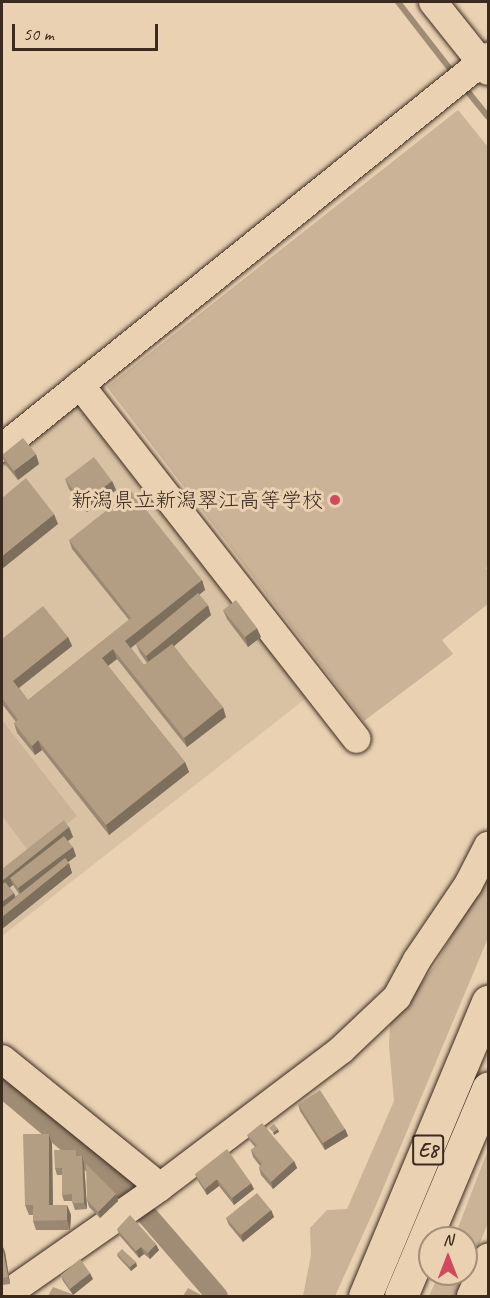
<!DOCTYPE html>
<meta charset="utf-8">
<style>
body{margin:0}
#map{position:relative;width:490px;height:1298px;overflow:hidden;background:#e9d1b2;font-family:Caveat,"Klee One",sans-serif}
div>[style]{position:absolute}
.built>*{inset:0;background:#d9c2a4}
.green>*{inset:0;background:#cab397}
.stream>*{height:6px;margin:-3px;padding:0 3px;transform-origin:3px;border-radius:3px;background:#a08b74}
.canal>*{height:21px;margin:-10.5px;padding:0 10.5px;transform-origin:10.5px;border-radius:10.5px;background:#a08b74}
.roads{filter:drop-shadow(0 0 2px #3b2a1e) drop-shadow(0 0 2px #3b2a1e)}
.minor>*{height:28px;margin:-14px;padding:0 14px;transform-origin:14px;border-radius:14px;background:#e9d1b2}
.highway>*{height:33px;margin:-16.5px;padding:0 16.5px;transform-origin:16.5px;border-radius:16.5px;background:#e9d1b2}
.wall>*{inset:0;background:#9a8872}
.shaded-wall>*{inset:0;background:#7d6f5c}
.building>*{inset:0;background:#b39e84}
.dots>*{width:16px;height:16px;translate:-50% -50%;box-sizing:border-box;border:3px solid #e9d1b2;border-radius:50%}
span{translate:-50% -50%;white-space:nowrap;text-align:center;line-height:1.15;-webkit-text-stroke:6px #e9d1b2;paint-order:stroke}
.shield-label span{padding:2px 4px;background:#e9d1b2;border:2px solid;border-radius:4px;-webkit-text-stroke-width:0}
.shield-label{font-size:20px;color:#3b2a1e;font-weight:700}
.poi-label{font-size:21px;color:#3b2a1e}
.right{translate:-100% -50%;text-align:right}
.frame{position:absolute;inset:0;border:3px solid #3b2a1e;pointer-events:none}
.north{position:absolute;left:418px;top:1226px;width:60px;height:60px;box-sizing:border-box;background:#e9d1b2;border:2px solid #a38e77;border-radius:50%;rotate:0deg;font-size:16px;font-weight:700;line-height:24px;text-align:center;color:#3b2a1e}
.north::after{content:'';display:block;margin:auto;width:21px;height:27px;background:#d1495b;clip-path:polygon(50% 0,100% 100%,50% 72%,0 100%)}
.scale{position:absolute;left:12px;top:24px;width:146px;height:27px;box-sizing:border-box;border:3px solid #3b2a1e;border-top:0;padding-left:8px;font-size:18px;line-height:21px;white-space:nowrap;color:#3b2a1e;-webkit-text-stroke:4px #e9d1b2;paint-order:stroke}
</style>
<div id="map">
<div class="built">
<div style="clip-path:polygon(78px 397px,309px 696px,2px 936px,2px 458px)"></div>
</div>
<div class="green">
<div style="clip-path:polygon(458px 110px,488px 147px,488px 566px,486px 568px,488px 572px,488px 604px,442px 640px,453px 654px,364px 721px,107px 387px)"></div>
<div style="clip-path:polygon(2px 720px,77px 816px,30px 853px,2px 816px)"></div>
<div style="clip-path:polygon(488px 869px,488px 938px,374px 1210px,335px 1296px,303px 1296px,311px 1255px,310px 1228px,327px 1210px,347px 1209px,394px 1101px,389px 1046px,390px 1023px,436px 964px)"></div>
<div style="clip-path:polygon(488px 1150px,488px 1223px,458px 1296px,429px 1296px,439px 1274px,466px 1274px,466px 1238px,454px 1238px)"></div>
</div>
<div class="stream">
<div style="left:398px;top:2px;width:91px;rotate:52.1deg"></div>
<div style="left:464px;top:87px;width:38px;rotate:51deg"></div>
</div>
<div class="canal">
<div style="left:2px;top:1087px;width:162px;rotate:40deg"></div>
<div style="left:126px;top:1191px;width:139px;rotate:49.1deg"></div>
</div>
<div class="roads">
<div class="minor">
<div style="left:433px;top:2px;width:88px;rotate:51.4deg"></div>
<div style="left:80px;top:385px;width:449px;rotate:52deg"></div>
<div style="left:2px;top:448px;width:624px;rotate:-38.82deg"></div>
<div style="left:2px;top:1059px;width:203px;rotate:39deg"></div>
<div style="left:4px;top:1296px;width:190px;rotate:-34.9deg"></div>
<div style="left:160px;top:1187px;width:227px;rotate:-37.1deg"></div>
<div style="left:341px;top:1050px;width:77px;rotate:-43.4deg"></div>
<div style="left:397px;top:997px;width:42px;rotate:-61.6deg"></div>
<div style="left:417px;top:960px;width:91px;rotate:-55.8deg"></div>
<div style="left:468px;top:885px;width:44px;rotate:-62.9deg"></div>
<div style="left:471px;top:1296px;width:42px;rotate:-65.9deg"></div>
</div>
<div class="highway">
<div style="left:365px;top:1296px;width:319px;rotate:-67.3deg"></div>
<div style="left:401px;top:1296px;width:225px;rotate:-67.2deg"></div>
</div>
</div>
<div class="wall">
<div style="clip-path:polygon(2px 455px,39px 464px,18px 480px,5px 464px)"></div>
<div style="clip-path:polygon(65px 479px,112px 481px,116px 490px,87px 512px,69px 489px)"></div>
<div style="clip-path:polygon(evenodd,69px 540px,202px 580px,205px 590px,199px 595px,211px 615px,174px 646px,226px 717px,187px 747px,117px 659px,108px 666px,185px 762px,189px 772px,109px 835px,42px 750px,35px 755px,17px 733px,14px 723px,16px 722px,2px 704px,2px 639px,68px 637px,72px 646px,19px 688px,28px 700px,129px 620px,72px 549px,69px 540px,136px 644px,140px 653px,147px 663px,144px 665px,131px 648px,136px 644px)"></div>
<div style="clip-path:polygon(223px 610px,261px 637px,248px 647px,227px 619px)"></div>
<div style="clip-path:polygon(evenodd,69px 827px,73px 837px,68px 841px,76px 856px,68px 862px,72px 873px,2px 929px,2px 869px,69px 827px,13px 885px,19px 894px,15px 897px,14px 893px,9px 887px,13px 885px)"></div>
<div style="clip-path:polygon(298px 1104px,345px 1129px,348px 1136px,325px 1150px,300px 1111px)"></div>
<div style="clip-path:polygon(49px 1134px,52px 1144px,53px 1205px,67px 1205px,71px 1215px,70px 1230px,36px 1230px,33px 1221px,33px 1215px,29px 1215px,25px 1205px)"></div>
<div style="clip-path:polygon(247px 1135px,294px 1161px,297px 1168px,273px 1189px,261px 1175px,259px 1168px,260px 1166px,253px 1157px,251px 1150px,255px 1147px,250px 1141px)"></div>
<div style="clip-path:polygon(76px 1150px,78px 1156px,82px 1156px,84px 1163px,87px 1209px,75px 1210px,72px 1201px,64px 1201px,62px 1195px,62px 1175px,57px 1175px,55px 1168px)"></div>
<div style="clip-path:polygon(195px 1174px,254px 1189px,234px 1205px,219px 1186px,207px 1195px,198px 1181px)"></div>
<div style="clip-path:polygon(116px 1194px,118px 1201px,100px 1218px,89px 1207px,87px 1200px)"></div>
<div style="clip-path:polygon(271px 1210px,274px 1217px,243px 1242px,229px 1225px,226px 1218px)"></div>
<div style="clip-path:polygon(117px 1229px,159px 1250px,150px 1259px,144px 1254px,139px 1258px,120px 1236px)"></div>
<div style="clip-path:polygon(2px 1245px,5px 1252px,10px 1284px,2px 1285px)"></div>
<div style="clip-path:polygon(117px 1254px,137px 1266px,131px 1271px,118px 1257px)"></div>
<div style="clip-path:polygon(61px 1275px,93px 1279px,73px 1295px,63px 1281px)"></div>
</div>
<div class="shaded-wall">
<div style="clip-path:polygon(36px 454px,39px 464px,18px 480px,14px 471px)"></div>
<div style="clip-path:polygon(112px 481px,116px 490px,87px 512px,83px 503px)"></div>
<div style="clip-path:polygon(54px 514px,58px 524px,2px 569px,2px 556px)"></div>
<div style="clip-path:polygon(202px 580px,205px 590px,128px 650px,125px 641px)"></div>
<div style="clip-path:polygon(208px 605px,211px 615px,150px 666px,146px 656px)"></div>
<div style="clip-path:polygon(257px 628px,261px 637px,248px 647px,245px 637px)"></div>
<div style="clip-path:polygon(68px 637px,72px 646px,16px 690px,13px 681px)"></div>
<div style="clip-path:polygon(113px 649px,117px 659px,105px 668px,102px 658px)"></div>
<div style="clip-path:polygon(223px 707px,226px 717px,187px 747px,184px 738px)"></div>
<div style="clip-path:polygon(38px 740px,42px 750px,35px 755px,32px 746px)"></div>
<div style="clip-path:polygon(185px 762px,189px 772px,109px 835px,106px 825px)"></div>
<div style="clip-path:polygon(69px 827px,73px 837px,14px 883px,10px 878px,13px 885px,2px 894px,2px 881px)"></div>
<div style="clip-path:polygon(73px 847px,76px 856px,22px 898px,18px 888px)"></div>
<div style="clip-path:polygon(69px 863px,72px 873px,2px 929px,2px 917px)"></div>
<div style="clip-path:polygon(14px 893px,17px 902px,2px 915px,2px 902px)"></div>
<div style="clip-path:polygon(278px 1129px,279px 1132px,274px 1135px,273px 1132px)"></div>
<div style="clip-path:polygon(345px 1129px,348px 1136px,325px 1150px,323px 1143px)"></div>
<div style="clip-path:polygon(49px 1134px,52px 1144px,53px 1215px,49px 1205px)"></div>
<div style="clip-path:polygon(82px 1156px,84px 1163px,87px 1209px,84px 1203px)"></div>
<div style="clip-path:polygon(294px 1161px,297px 1168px,273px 1189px,271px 1182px)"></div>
<div style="clip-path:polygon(217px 1179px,219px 1186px,207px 1195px,205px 1189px)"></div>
<div style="clip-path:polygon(251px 1183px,254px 1189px,234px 1205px,232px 1198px)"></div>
<div style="clip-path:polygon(116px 1194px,118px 1201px,100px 1218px,98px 1212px)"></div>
<div style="clip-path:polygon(67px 1205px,71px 1215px,70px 1230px,67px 1220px)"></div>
<div style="clip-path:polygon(271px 1210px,274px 1217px,243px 1242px,241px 1235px)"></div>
<div style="clip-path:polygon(156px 1244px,159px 1250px,150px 1259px,148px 1253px)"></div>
<div style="clip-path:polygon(2px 1245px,5px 1252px,10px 1284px,8px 1277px)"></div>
<div style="clip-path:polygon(141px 1247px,144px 1254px,139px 1258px,136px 1251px)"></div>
<div style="clip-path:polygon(136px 1262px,137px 1266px,131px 1271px,130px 1267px)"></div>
<div style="clip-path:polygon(90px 1273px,93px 1279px,73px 1295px,70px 1289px)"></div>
</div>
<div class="building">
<div style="clip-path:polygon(23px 438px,36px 454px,14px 471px,2px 455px)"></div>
<div style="clip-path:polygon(94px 457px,112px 481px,83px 503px,65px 479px)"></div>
<div style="clip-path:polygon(26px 478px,54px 514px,2px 556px,2px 498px)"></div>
<div style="clip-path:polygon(131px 491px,202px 580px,125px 641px,144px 665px,172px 644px,223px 707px,184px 738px,113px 649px,102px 658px,185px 762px,106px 825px,38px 740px,32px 746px,14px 723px,18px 720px,2px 698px,2px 639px,43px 606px,68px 637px,13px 681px,28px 700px,131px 618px,69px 540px)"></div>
<div style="clip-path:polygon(198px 593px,208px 605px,146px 656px,136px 644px)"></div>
<div style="clip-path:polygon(236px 600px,257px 628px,245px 637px,223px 610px)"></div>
<div style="clip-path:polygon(64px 820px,69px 827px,2px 881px,2px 869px)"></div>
<div style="clip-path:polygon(64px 836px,73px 847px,18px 888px,10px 878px)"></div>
<div style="clip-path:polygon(65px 858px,69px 863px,2px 917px,2px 908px)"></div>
<div style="clip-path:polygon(5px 882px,14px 893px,2px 902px,2px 885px)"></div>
<div style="clip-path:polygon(320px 1090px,345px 1129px,323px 1143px,298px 1104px)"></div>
<div style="clip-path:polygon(262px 1123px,294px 1161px,271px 1182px,259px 1168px,262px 1164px,251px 1150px,257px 1145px,247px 1135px)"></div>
<div style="clip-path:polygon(274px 1124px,278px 1129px,273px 1132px,269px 1128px)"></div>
<div style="clip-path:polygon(23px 1134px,49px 1134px,49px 1205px,67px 1205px,67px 1220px,33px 1221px,33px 1205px,25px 1205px)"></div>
<div style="clip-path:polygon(227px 1149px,251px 1183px,232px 1198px,217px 1179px,205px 1189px,195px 1174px)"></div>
<div style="clip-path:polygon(54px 1150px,76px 1150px,76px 1156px,82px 1156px,84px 1203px,72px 1203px,72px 1194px,62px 1195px,62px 1168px,55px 1168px)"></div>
<div style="clip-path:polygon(86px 1164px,116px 1194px,98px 1212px,87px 1200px)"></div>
<div style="clip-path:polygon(257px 1193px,271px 1210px,241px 1235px,226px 1218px)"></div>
<div style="clip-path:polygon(130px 1215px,156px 1244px,148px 1253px,141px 1247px,136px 1251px,117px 1229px)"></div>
<div style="clip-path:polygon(2px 1245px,8px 1277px,2px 1278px)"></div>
<div style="clip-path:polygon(122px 1249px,136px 1262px,130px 1267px,117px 1254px)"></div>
<div style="clip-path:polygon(80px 1259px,90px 1273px,70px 1289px,61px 1275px)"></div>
<div style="clip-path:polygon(53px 1287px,77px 1296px,48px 1296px)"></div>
<div style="clip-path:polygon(188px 1288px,203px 1296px,183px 1296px)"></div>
</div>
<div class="dots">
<div style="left:335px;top:500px;background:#d1495b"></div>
</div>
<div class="shield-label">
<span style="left:428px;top:1150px">E8</span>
</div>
<div class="poi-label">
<span class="right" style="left:323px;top:500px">新潟県立新潟翠江高等学校</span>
</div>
<div class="frame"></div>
<div class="north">N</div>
<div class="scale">50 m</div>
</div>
